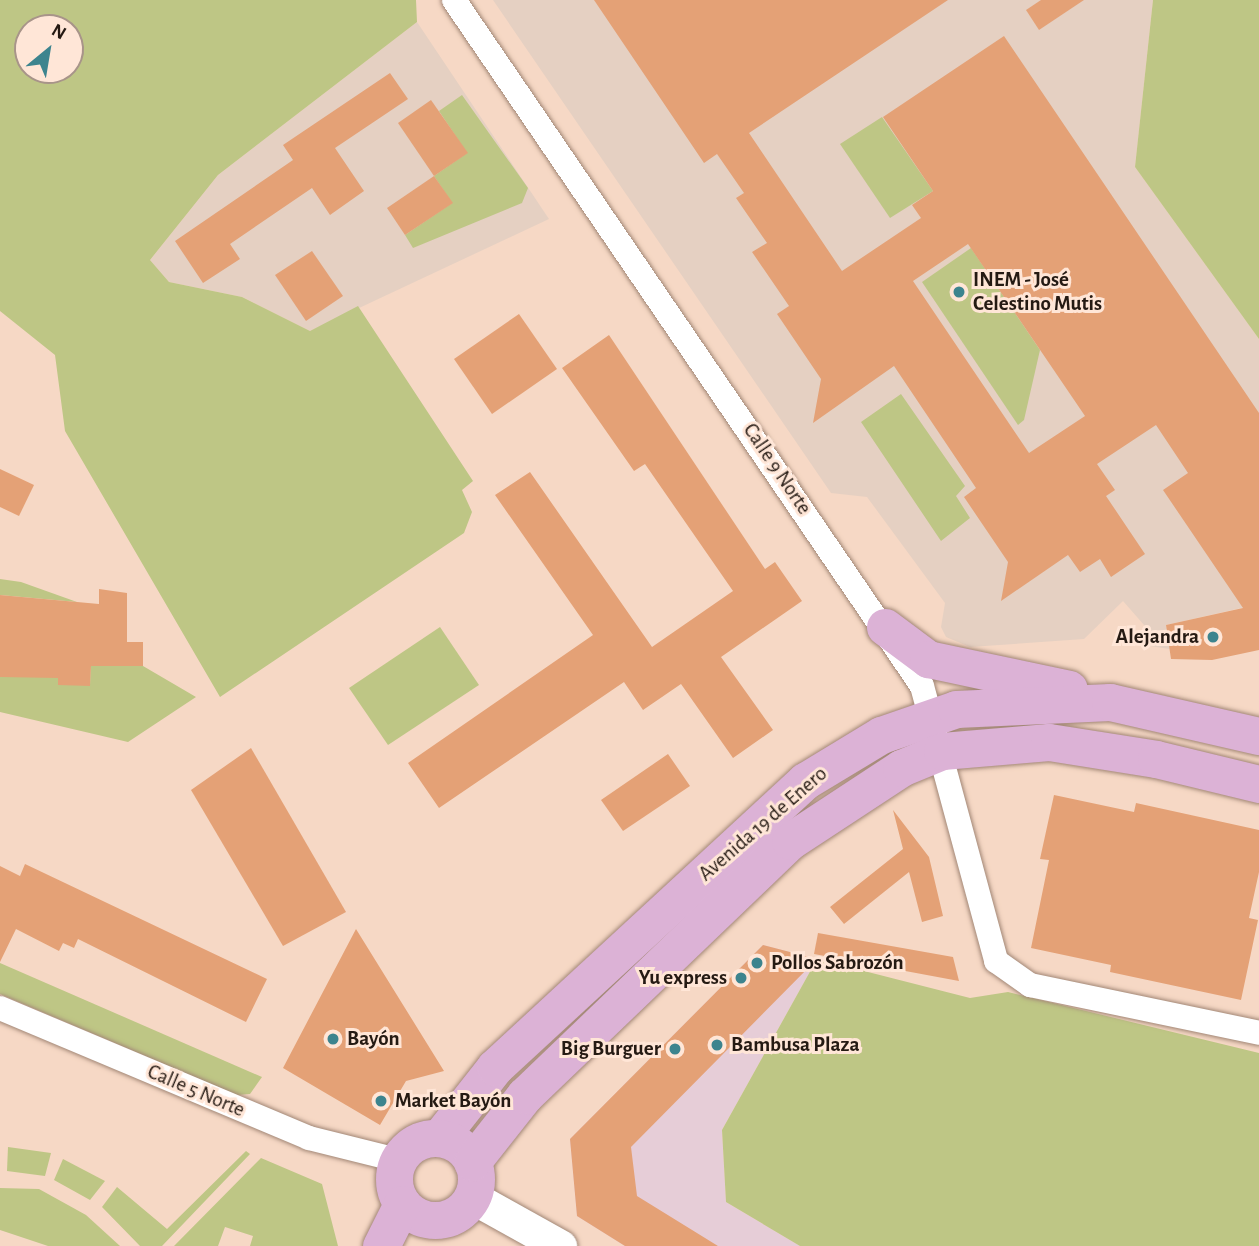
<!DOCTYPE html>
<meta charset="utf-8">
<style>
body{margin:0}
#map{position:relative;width:1259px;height:1246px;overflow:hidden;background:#f6d8c5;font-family:"Alegreya Sans",sans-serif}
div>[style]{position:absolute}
.commercial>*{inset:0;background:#e6cdd7}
.education>*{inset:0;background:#e5d0c2}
.green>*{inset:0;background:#bec685}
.building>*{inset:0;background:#e4a176}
.roads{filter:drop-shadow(0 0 2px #a28776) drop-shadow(0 0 2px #a28776)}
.street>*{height:24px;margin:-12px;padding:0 12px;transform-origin:12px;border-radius:12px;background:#fff}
.secondary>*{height:33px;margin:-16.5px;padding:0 16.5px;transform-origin:16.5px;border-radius:16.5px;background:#fff}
.primary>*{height:37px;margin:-18.5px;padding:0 18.5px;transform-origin:18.5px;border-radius:18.5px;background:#dcb2d6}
.primary>.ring{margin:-18.5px;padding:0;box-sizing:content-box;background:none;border:37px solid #dcb2d6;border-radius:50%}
.dots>*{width:19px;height:19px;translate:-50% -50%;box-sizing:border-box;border:4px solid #ffe6d7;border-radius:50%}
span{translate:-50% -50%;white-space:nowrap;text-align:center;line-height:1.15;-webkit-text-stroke:6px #ffe6d7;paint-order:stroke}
.poi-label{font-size:21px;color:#251a13;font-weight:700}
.left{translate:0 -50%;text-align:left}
.right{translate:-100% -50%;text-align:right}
.street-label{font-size:21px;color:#251a13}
.north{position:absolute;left:14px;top:14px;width:70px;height:70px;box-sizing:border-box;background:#ffe6d7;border:2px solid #a89489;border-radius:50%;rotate:30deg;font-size:19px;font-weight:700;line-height:28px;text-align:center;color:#251a13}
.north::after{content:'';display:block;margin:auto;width:24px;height:32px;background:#3d848e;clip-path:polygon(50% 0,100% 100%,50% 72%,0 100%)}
</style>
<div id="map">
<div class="commercial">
<div style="clip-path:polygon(763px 945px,817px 959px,722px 1130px,726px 1202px,800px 1246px,625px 1246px,577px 1216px,570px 1139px)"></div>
</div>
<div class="education">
<div style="clip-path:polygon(493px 0,1153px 0,1135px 167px,1259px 339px,1259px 604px,1166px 625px,1170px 649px,1143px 645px,1144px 625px,1123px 601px,1084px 639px,970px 647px,946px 637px,941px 627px,945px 603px,867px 497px,831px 493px)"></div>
<div style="clip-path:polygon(417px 22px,549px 219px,310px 331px,242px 297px,169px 282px,150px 260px,218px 175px)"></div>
</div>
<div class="green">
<div style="clip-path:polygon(evenodd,0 0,416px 0,417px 22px,218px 175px,150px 260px,169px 282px,242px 297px,310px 331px,358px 306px,473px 481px,462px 490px,472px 512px,464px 533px,220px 697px,65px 431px,55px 355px,0 311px,0 0,28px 28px,70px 28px,70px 70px,28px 70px,28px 28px)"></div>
<div style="clip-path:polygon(1153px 0,1259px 0,1259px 339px,1135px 167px)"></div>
<div style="clip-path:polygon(462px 95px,528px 188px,522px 203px,413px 248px,405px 235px,452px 203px,434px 176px,467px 153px,439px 111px)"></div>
<div style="clip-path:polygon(882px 117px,933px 191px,890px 218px,840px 144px)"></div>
<div style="clip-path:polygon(971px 248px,1040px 350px,1024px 420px,1018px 425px,922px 282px)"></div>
<div style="clip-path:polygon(901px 394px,965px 486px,956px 496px,970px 518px,941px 541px,861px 422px)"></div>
<div style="clip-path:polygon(0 579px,21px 582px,77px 602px,0 595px)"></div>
<div style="clip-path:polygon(440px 627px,479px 685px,388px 745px,349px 688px)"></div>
<div style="clip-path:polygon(58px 642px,58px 685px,90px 685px,91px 655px,98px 666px,143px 666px,196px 697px,128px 742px,0 712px,0 677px)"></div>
<div style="clip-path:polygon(817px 959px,970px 998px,1008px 992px,1259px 1053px,1259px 1246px,800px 1246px,726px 1202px,722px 1130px)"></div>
<div style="clip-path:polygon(0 963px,262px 1077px,250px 1094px,237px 1095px,0 994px)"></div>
<div style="clip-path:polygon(8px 1147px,51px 1153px,45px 1176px,7px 1171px)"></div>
<div style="clip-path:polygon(246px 1151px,250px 1154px,162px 1246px,140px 1246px,102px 1207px,117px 1187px,167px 1229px)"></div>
<div style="clip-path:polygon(261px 1158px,322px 1184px,338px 1246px,250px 1246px,253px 1236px,225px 1227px,218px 1246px,174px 1246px)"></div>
<div style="clip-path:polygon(63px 1159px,105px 1181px,90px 1200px,54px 1180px)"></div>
<div style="clip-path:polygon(0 1188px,39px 1189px,86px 1215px,120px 1246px,48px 1246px,0 1230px)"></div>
</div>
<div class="building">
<div style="clip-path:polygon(evenodd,594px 0,948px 0,749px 133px,842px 271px,921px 218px,912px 205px,933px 191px,883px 117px,1004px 36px,1259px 413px,1259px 650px,1212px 660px,1171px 659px,1166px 625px,1243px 608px,1163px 490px,1188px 473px,1156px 425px,1097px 464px,1115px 490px,1106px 496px,1145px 554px,1111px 577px,1100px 559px,1080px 572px,1068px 555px,1001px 601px,1008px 562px,964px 497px,976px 488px,894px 366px,813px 423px,821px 379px,777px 314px,789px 306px,752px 252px,767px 243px,736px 198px,744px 193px,717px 154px,704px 163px,594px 0,968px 244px,1085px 416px,1029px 453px,913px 281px,968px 244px)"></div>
<div style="clip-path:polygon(1041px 0,1084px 0,1039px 30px,1026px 10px)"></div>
<div style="clip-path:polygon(390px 73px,408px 99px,335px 148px,364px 191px,330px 215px,312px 188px,230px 244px,240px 259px,203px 283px,175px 241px,293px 160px,283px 145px)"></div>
<div style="clip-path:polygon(431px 100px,468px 153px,434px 176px,398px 123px)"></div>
<div style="clip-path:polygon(434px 176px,453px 203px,405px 235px,387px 208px)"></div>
<div style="clip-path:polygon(312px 251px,343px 296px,306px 321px,275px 275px)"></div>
<div style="clip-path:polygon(519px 314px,557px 369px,492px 414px,454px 359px)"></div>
<div style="clip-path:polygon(609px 335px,765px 569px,775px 562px,802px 601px,721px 657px,773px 730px,733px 758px,681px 684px,643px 710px,624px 682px,439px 808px,408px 763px,593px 635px,495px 495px,530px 472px,652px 647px,733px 591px,645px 464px,634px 471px,562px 368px)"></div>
<div style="clip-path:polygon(0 469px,34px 485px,19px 516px,0 507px)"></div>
<div style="clip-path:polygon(99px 589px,127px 593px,127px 642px,143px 642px,143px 666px,91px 666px,90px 686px,58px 685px,58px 678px,0 677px,0 595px,99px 604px)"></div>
<div style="clip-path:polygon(251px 748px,346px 912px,283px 946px,191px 790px)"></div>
<div style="clip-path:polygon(668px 754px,690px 786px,623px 831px,601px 800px)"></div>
<div style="clip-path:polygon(1054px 795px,1134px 812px,1136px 803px,1259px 830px,1259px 872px,1249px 918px,1258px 920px,1241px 1000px,1110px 972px,1111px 965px,1031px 948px,1049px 860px,1040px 859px)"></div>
<div style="clip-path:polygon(893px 810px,929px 857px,943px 916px,922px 922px,909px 872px,844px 924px,830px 907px,903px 849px)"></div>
<div style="clip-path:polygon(25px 864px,267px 979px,246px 1022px,78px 939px,74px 948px,63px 943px,59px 951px,16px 929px,0 962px,0 866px,20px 876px)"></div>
<div style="clip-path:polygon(356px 929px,444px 1071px,406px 1081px,380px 1125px,283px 1068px)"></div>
<div style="clip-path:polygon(818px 933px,953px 957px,959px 981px,814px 954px)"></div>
<div style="clip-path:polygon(763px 945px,817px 959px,631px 1147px,637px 1196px,718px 1246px,625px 1246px,577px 1216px,570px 1139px)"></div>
</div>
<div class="roads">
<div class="street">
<div style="left:454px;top:0;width:830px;rotate:55.7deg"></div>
<div style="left:922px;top:686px;width:285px;rotate:74.9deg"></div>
<div style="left:996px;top:961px;width:42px;rotate:35.2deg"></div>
<div style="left:1030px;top:985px;width:234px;rotate:11.8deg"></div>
<div style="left:0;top:1008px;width:335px;rotate:22.8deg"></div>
<div style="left:309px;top:1138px;width:91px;rotate:14deg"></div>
</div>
<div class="secondary">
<div style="left:472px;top:1197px;width:101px;rotate:29.1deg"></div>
</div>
<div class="primary">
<div style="left:885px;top:627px;width:54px;rotate:36.7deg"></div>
<div style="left:928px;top:659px;width:144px;rotate:12deg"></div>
<div style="left:440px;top:1137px;width:89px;rotate:-51.8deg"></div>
<div style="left:495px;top:1067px;width:422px;rotate:-42.7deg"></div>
<div style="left:805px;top:781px;width:89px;rotate:-31.2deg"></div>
<div style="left:881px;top:735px;width:79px;rotate:-19.1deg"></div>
<div style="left:956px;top:709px;width:154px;rotate:-2.6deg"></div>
<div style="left:1110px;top:702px;width:153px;rotate:12.9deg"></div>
<div class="ring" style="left:394px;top:1138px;width:45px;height:45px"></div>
<div style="left:472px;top:1162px;width:85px;rotate:-51.7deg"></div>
<div style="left:525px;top:1095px;width:367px;rotate:-43.8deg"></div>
<div style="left:790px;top:841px;width:133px;rotate:-33.3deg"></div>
<div style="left:901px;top:768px;width:44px;rotate:-22.5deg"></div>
<div style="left:942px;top:751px;width:107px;rotate:-4.8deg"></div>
<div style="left:1049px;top:742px;width:108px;rotate:9deg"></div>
<div style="left:1156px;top:759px;width:106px;rotate:13.6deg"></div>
<div style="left:381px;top:1246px;width:47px;rotate:-63.4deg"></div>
</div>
</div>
<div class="dots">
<div style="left:959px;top:292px;background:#3d848e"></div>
<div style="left:1213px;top:637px;background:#3d848e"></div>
<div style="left:757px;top:963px;background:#3d848e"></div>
<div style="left:741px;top:978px;background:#3d848e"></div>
<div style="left:333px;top:1039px;background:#3d848e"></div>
<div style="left:717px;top:1045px;background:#3d848e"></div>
<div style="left:675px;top:1049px;background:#3d848e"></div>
<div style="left:381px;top:1101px;background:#3d848e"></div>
</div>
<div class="poi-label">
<span class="left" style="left:973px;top:292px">INEM - José<br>Celestino Mutis</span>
<span class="right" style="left:1199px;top:637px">Alejandra</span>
<span class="left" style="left:771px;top:963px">Pollos Sabrozón</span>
<span class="right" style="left:727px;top:978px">Yu express</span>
<span class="left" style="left:347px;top:1039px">Bayón</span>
<span class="left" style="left:731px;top:1045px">Bambusa Plaza</span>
<span class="right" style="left:661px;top:1049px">Big Burguer</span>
<span class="left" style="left:395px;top:1101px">Market Bayón</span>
</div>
<div class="street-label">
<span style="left:777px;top:469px;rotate:56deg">Calle 9 Norte</span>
<span style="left:763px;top:824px;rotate:-41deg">Avenida 19 de Enero</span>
<span style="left:196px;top:1091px;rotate:23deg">Calle 5 Norte</span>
</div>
<div class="north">N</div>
</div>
